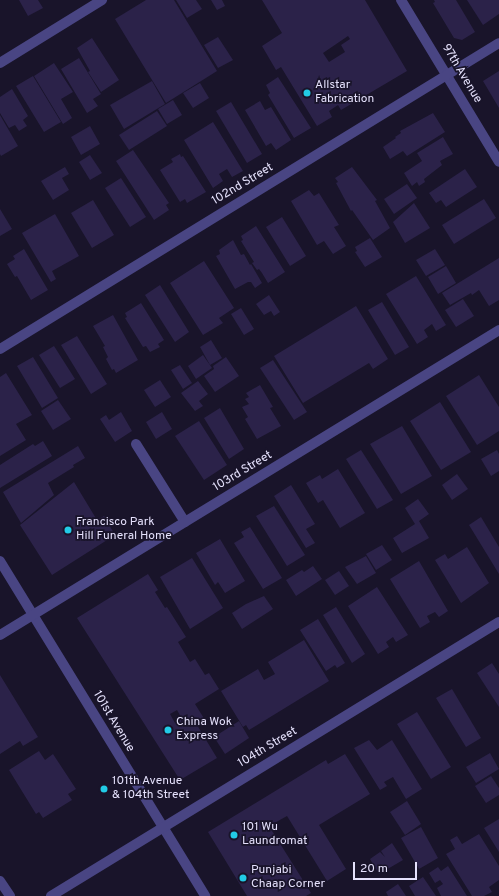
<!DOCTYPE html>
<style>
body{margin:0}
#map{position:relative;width:499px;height:896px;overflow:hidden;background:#19142a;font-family:Overpass,sans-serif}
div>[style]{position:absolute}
.building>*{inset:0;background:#2b2249}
.minor>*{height:10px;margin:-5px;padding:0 5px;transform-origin:5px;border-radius:5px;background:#494583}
.dots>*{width:11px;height:11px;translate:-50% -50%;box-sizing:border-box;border:2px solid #19142a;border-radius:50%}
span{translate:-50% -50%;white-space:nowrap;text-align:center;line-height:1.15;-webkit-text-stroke:3.5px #19142a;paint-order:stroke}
.street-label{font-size:12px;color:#e5e1fc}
.poi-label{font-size:12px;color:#e5e1fc}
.left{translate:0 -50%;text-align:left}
.scale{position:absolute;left:353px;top:862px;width:64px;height:18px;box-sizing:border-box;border:2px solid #e5e1fc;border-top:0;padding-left:5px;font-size:12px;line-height:14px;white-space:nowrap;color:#e5e1fc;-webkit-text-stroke:3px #19142a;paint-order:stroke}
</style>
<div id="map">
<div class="building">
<div style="clip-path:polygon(19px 0,38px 0,43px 8px,28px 16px)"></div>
<div style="clip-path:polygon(146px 0,174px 0,217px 71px,166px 103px,115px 19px)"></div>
<div style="clip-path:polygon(176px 0,196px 0,202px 9px,187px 18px)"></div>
<div style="clip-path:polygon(211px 0,222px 0,225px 6px,217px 10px)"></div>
<div style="clip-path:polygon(evenodd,262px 0,365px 0,407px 71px,341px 110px,338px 105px,329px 111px,332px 117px,317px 126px,281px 67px,276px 70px,262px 46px,282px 33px,262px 0,348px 36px,350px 39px,341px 45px,345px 52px,329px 62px,323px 53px,348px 36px)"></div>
<div style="clip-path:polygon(434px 0,456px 0,475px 32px,462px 40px,454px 38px,433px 3px,435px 2px)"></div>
<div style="clip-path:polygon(467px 0,499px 0,499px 14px,483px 25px)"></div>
<div style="clip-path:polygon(218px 37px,233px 60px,218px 68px,204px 45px)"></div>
<div style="clip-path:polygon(92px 38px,119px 80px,101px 92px,88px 72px,90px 71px,77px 48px)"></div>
<div style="clip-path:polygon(79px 58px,101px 94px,93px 99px,98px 106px,87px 113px,61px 69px)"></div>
<div style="clip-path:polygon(54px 63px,73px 92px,61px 99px,72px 118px,63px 124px,34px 76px)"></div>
<div style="clip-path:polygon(499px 71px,499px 108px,483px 81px)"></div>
<div style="clip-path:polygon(33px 76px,61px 122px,44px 132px,16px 86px)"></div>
<div style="clip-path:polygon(278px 77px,311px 128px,294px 138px,268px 95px,270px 93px,266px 85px)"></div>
<div style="clip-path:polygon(152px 81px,165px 104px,124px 129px,110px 105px)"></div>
<div style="clip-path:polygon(200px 83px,209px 98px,193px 108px,183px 93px)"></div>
<div style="clip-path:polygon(12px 89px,28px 116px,23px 120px,27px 126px,19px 131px,15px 125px,9px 128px,0 113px,0 97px)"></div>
<div style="clip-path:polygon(173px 100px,182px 115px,167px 124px,158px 109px)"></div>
<div style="clip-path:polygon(260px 101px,265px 110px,271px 107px,291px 140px,276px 150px,271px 143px,266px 146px,245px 110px)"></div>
<div style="clip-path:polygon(231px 102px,262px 154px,247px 163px,216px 111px)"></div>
<div style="clip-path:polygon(157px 111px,167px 126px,129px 150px,119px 135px)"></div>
<div style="clip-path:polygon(433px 113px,445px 132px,407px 156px,403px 151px,390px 159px,383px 147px,396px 138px,395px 137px,401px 133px,400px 131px)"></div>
<div style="clip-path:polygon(0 115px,18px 146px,1px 156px,0 154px)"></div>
<div style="clip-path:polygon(213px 122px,243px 171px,232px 177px,227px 169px,219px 174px,223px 181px,213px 188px,184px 140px)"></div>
<div style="clip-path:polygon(90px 126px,100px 144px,81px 155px,71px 137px)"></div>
<div style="clip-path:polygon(443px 137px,453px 154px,440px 161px,442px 165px,424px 179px,425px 182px,419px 186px,417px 182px,412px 186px,404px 173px,422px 161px,417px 153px)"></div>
<div style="clip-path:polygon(133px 150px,169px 203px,166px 205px,169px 210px,154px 220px,116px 161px)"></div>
<div style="clip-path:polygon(180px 154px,181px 157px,183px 156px,206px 192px,187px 203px,185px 199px,180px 202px,160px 170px,173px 162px,171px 159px)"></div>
<div style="clip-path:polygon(90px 155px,102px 173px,90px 180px,79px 162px)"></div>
<div style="clip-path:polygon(65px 167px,69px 174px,62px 178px,69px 190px,53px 200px,41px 181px)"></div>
<div style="clip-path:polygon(352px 167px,377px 200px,375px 201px,390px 228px,373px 240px,352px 210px,351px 211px,336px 183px,338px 182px,335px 178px)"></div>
<div style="clip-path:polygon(465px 169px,477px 187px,446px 207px,441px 200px,436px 203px,429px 193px)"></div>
<div style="clip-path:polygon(121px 178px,146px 217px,130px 227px,105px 188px)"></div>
<div style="clip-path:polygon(407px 184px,417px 198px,394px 214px,384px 199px)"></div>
<div style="clip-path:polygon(309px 190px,314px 196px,319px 193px,339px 225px,334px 227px,346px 246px,333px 254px,324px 241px,317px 245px,291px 201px)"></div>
<div style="clip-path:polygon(484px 199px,496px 218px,454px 244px,442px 225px)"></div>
<div style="clip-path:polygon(93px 200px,114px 235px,92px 248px,71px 213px)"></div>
<div style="clip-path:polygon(414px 203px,430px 228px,405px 243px,393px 222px)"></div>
<div style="clip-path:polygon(0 209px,12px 229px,0 236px)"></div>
<div style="clip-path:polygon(55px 214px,79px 256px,52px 271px,56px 279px,51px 282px,22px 233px)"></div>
<div style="clip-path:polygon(282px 217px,306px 256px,290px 266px,266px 227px)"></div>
<div style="clip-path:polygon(256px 226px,285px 272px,268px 283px,262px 273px,259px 269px,257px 270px,252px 263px,254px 262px,241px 241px,243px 240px,241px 236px)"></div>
<div style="clip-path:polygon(370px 238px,382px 257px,365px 267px,355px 252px,357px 251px,355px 247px)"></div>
<div style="clip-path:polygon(233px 240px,241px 255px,244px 254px,250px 265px,251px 264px,262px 283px,255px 288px,251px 282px,248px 282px,235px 289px,216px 256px,220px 254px,219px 250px)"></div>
<div style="clip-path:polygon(24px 249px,48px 290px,31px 300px,17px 276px,15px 277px,7px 264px,15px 259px,13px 256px)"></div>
<div style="clip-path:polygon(435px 249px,445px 265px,426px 276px,416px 260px)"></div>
<div style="clip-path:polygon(499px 258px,499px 300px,489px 306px,479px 290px,472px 295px,471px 293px,450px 305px,442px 293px)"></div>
<div style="clip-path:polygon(204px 261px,234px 308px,219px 318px,223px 323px,203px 335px,170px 283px)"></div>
<div style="clip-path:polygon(446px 266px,456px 283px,438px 294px,428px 277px)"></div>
<div style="clip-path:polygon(416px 276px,446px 325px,436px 331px,432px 324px,424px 330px,428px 337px,417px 344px,386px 294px)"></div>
<div style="clip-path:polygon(160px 285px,189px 332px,175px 342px,145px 295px)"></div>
<div style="clip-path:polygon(269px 295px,280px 312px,274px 316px,271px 311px,264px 315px,256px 304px)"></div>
<div style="clip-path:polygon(463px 299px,474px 316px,456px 327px,445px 310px)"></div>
<div style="clip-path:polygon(382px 302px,409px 347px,395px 355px,368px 310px)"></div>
<div style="clip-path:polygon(141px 303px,164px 340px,158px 344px,160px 347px,150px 352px,146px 346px,143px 347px,125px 318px,127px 317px,125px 313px)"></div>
<div style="clip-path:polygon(356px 306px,388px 359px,373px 369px,369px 363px,303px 403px,274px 356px)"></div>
<div style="clip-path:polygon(241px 308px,254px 329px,244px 335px,231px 314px)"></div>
<div style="clip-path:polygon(113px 315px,138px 360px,116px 373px,114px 369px,112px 370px,106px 359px,108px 357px,103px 347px,105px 346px,93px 326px)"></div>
<div style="clip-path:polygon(77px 336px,107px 384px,91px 394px,61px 345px)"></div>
<div style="clip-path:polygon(211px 340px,222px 358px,210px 365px,200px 347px)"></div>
<div style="clip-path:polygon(54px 346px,75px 379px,60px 388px,39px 355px)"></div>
<div style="clip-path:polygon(203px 355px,212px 368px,196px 379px,188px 366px)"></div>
<div style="clip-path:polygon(33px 357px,58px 398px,42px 408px,17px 366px)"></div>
<div style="clip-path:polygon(226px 357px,239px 376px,215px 392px,204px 376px,214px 369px,213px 366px)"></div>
<div style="clip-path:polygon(273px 360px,307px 412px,294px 420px,260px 368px)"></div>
<div style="clip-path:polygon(180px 365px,192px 383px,183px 389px,171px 370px)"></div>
<div style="clip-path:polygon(6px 373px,32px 415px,16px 424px,26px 440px,0 456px,0 377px)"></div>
<div style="clip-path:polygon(479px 375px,499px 407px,499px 431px,477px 445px,446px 396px)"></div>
<div style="clip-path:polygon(160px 380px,171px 397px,155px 407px,144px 390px)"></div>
<div style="clip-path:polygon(198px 381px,208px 394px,199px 401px,203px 406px,195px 411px,181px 393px)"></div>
<div style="clip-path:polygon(260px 385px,273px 407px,270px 408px,281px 426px,257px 439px,245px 419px,248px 417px,242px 407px,249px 404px,245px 399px,249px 397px,246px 393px)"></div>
<div style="clip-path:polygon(58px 400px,71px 419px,53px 430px,41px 411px)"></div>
<div style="clip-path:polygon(440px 402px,471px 452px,441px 470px,410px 421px)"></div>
<div style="clip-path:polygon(220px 408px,244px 449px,229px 459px,204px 418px)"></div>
<div style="clip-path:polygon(121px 412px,132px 431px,115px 442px,100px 419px,106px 415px,109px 420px)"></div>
<div style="clip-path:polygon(162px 412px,172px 429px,156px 439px,146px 422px)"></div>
<div style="clip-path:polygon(199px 421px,227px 465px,204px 480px,175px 436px)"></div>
<div style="clip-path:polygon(402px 426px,432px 476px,401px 494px,370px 444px)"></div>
<div style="clip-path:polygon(43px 441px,52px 456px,0 488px,0 465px,33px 444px,35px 446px)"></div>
<div style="clip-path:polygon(78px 446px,85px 458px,73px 465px,74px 467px,48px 483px,54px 495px,21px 523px,3px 492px)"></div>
<div style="clip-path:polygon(361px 450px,393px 500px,377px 509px,346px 459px)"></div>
<div style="clip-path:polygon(497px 450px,499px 454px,499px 471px,491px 476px,481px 459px)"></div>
<div style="clip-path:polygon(338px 469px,365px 513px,340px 528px,323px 500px,318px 503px,306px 483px,320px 475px,322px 479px)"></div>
<div style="clip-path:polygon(457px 474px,468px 489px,452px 500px,442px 485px)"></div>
<div style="clip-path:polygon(74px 482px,97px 520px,104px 516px,115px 535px,52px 575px,20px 525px)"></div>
<div style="clip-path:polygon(291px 485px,315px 524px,306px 529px,315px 543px,306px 548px,274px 496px)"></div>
<div style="clip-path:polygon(418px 499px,429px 514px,419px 521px,429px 538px,402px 553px,393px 538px,415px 524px,405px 508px)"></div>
<div style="clip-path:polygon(274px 506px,305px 555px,287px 566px,256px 516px)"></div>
<div style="clip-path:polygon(481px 517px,499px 547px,499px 574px,469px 525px)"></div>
<div style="clip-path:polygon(250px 527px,282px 578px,263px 589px,234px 543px,244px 537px,241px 532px)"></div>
<div style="clip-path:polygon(220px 539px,245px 581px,225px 593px,218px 582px,215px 585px,196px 553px)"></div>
<div style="clip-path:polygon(382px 545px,392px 560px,376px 570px,366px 554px)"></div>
<div style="clip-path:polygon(467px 547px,489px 583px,461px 603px,435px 560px,445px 554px,448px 559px)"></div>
<div style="clip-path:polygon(366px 556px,376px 573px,357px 584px,345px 567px)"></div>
<div style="clip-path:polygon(192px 558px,223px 608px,190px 629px,160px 577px)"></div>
<div style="clip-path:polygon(419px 561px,448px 611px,439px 617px,435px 612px,427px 616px,430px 622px,420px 628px,390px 579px)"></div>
<div style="clip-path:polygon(313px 566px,322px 579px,296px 596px,286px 580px,302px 570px,304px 572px)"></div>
<div style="clip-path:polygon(339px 571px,349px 586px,335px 595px,325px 580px)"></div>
<div style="clip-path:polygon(evenodd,148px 574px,158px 590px,155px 592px,165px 608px,167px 607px,186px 637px,178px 642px,190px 662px,195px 659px,205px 675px,209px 673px,219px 689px,195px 704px,205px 720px,197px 725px,217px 758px,180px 780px,77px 618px,148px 574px,177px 710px,182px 719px,175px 723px,170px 714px,177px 710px)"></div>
<div style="clip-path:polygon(377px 587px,408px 635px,396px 642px,393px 637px,386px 642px,389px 647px,378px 654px,348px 606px)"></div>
<div style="clip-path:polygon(264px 596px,273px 609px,242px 629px,232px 613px,246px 604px)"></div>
<div style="clip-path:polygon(336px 607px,365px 654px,352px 663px,323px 615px)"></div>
<div style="clip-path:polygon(318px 619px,345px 663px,337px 668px,335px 665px,326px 671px,300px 630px)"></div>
<div style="clip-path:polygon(304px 640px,329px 681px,249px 730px,246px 725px,243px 727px,221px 691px,258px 669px,264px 680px,275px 674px,268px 662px)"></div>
<div style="clip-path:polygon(492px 663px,499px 674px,499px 707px,477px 673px)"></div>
<div style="clip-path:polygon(0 675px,38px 737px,23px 746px,20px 741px,0 754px)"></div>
<div style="clip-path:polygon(452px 689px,481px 738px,466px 747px,436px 698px)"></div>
<div style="clip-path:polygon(417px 712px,451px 767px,431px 779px,397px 724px)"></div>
<div style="clip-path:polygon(239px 721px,249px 738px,225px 754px,214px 737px)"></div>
<div style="clip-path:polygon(369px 740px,377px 750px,392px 740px,422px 789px,406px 799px,393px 777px,384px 782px,387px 786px,380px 790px,354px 748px)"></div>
<div style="clip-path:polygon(39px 751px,45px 760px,53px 754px,76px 789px,68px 794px,72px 800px,43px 818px,39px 812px,36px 814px,9px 770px)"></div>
<div style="clip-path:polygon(490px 753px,499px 769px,476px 783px,466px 767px)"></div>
<div style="clip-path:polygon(345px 754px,370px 794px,319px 825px,346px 869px,327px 881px,287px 816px,269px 826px,311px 893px,306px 896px,247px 896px,208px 832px,326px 760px,328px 764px)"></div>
<div style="clip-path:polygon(491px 776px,499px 788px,499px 795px,486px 803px,475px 786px)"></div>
<div style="clip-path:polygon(407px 801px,421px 824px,405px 835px,390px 812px)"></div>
<div style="clip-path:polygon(499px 819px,499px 852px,484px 828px)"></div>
<div style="clip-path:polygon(421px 827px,438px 858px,419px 869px,401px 838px)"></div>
<div style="clip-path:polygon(479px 834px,499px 866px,499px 880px,489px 887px,492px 892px,484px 896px,472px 896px,446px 854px,455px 849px,450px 840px,457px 836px,462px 844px)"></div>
<div style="clip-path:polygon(392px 843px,403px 860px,379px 874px,370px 859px,380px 852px,385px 857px,381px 851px)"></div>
<div style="clip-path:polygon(448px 866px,467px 896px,441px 896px,437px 888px,443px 884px,440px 880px,435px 883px,429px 873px,438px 867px,441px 871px)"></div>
<div style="clip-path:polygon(423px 877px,436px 896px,415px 896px,409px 886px)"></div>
<div style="clip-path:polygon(398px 884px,406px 896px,388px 896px,386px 892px)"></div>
</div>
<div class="minor">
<div style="left:401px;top:0;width:189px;rotate:58.8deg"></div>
<div style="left:0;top:63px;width:120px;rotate:-31.7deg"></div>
<div style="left:0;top:349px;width:585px;rotate:-31.52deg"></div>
<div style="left:136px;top:444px;width:92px;rotate:57.9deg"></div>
<div style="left:0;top:561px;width:393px;rotate:58.5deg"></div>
<div style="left:0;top:635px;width:585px;rotate:-31.43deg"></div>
<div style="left:0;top:881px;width:18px;rotate:56deg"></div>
<div style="left:51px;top:896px;width:525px;rotate:-31.45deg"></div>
</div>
<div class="dots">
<div style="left:307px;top:93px;background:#22cbe6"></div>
<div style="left:68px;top:530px;background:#22cbe6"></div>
<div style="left:168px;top:730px;background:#22cbe6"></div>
<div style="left:104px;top:789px;background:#22cbe6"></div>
<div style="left:234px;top:835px;background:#22cbe6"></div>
<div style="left:243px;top:878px;background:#22cbe6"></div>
</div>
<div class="street-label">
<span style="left:461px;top:74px;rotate:59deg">97th Avenue</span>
<span style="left:243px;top:185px;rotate:-31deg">102nd Street</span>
<span style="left:243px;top:472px;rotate:-31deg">103rd Street</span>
<span style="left:113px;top:722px;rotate:59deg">101st Avenue</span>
<span style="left:268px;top:748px;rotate:-31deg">104th Street</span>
</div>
<div class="poi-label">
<span class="left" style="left:315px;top:93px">Allstar<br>Fabrication</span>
<span class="left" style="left:76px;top:530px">Francisco Park<br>Hill Funeral Home</span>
<span class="left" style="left:176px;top:730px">China Wok<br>Express</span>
<span class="left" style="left:112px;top:789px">101th Avenue<br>&amp; 104th Street</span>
<span class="left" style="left:242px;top:835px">101 Wu<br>Laundromat</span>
<span class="left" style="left:251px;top:878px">Punjabi<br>Chaap Corner</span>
</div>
<div class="scale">20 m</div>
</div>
